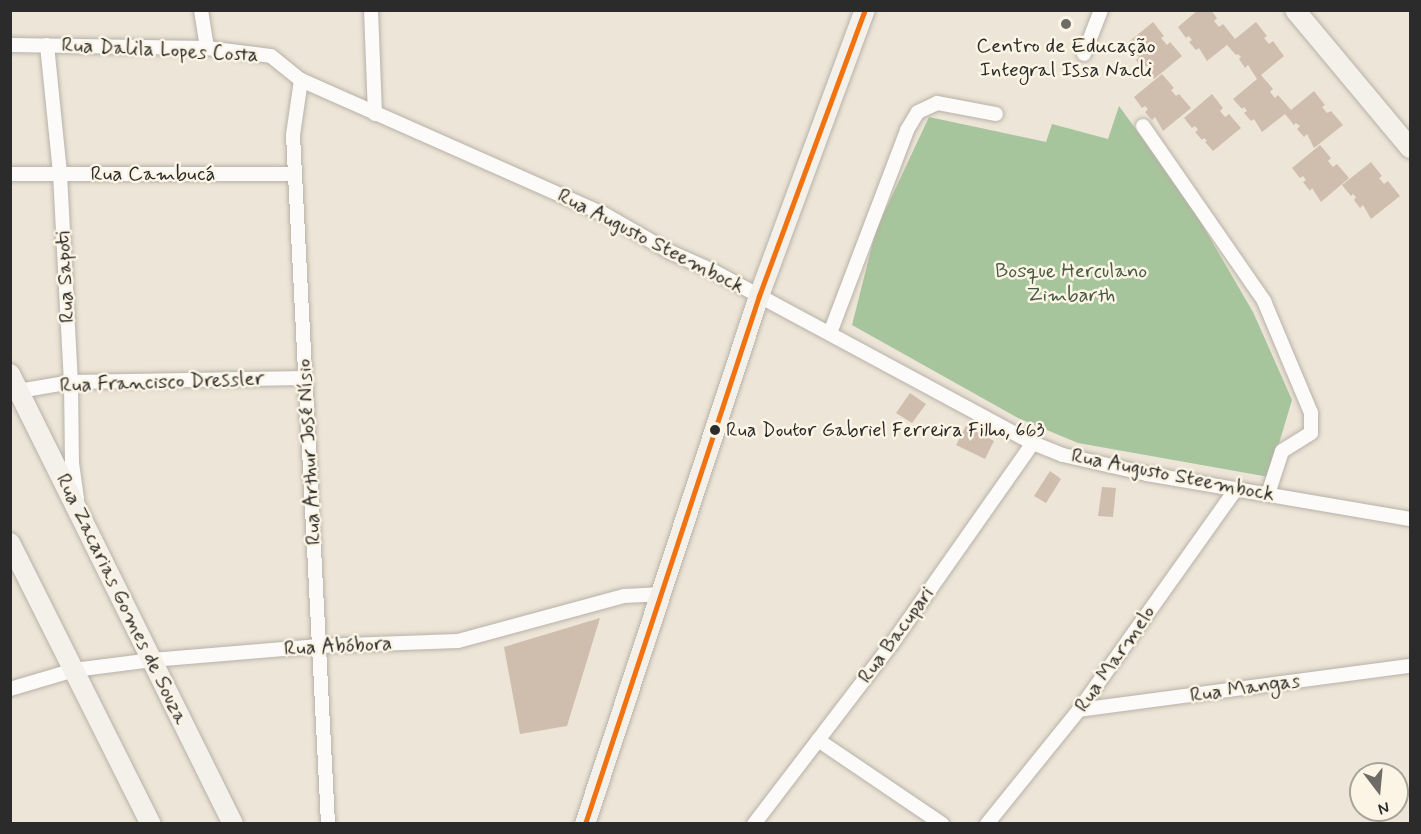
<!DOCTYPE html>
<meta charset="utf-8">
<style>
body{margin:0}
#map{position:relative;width:1421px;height:834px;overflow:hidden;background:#ede5d7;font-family:Mynerve,sans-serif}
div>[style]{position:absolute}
.forest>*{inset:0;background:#a7c59c}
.building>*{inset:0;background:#cfbeae}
.roads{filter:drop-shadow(0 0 2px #b7b1a8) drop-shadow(0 0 2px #b7b1a8)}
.street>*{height:14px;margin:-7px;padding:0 7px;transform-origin:7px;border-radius:7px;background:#fcfbf9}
.secondary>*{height:20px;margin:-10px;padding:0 10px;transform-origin:10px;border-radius:10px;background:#f4f1eb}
.bus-1>*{height:4.5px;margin:-2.25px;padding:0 2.25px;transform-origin:2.25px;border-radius:2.25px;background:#f17210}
.dots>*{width:16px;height:16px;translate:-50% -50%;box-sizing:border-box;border:3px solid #fcf5e5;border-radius:50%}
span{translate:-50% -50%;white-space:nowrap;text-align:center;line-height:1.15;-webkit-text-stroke:5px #fcf5e5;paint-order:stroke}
.bus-label{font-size:20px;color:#2b2b2b}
.left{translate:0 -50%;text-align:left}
.poi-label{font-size:21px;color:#2b2b2b}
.street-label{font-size:21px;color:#2b2b2b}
.park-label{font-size:21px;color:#475a44}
.frame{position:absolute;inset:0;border:12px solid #2b2b2b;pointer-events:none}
.north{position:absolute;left:1349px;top:762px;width:60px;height:60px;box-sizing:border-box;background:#fcf5e5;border:2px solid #a8a49b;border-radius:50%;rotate:164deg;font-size:16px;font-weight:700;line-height:24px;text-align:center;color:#2b2b2b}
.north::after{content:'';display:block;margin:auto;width:21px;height:27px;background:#6f6c67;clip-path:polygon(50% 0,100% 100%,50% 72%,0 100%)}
</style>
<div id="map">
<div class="forest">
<div style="clip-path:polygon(1119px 106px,1189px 202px,1253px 312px,1292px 400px,1269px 477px,1078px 443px,1018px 418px,852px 325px,876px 230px,929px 117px,1046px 142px,1052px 124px,1108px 139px)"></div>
</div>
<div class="building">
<div style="clip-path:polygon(1198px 10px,1211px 10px,1217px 18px,1214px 21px,1219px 27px,1223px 24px,1235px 39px,1256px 22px,1267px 36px,1264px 38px,1269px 44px,1273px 41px,1284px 56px,1261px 75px,1273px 89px,1270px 92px,1275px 98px,1278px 95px,1291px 110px,1314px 91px,1325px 105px,1322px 107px,1327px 113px,1331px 111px,1343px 125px,1314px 148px,1307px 134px,1304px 137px,1297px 129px,1300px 126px,1296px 123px,1294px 125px,1285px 114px,1262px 132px,1254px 119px,1251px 121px,1244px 113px,1247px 111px,1244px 107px,1242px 109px,1233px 99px,1257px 79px,1248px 65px,1245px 68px,1239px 59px,1241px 57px,1238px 54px,1236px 55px,1227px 45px,1207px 61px,1199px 48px,1196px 50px,1189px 42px,1192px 40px,1189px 36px,1186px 38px,1178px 27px)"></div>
<div style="clip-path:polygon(1153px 22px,1164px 36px,1161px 38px,1167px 45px,1170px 42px,1182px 56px,1154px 79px,1146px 70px,1148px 68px,1145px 65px,1142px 68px,1136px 60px,1139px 57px,1135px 54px,1133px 56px,1125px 45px)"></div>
<div style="clip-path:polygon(1162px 74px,1174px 88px,1171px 90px,1176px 96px,1179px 94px,1191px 108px,1163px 131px,1155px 117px,1152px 120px,1145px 112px,1148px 109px,1145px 106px,1142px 108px,1134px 97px)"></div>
<div style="clip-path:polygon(1212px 94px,1223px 108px,1220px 111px,1225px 117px,1229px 114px,1241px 128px,1213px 151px,1205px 142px,1207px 141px,1204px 138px,1202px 140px,1195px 132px,1198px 130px,1195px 126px,1192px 128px,1184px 118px)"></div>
<div style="clip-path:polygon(1320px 145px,1331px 158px,1328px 161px,1333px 167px,1337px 164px,1349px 178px,1321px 202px,1312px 188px,1310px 191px,1303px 182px,1306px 180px,1303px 176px,1300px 178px,1292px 168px)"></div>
<div style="clip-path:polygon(1371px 162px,1382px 176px,1379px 178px,1384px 184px,1388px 181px,1400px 196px,1371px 219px,1363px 205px,1360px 208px,1354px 200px,1356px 197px,1353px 194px,1351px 196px,1342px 185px)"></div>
<div style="clip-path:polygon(910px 393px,926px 404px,912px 423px,896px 413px)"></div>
<div style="clip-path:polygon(966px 426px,994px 441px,985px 459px,956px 445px)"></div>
<div style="clip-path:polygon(1050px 471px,1061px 479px,1046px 503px,1034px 496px)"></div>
<div style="clip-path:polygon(1102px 487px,1116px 488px,1113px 517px,1098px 516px)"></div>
<div style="clip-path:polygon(600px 618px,567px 726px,520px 734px,504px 647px)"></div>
</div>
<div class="roads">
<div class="street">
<div style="left:201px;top:10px;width:38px;rotate:81deg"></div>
<div style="left:371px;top:10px;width:104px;rotate:87.8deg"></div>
<div style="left:10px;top:45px;width:197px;rotate:0.9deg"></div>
<div style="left:207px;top:48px;width:64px;rotate:7.1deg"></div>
<div style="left:271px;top:56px;width:38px;rotate:39deg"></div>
<div style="left:301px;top:80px;width:331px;rotate:23.9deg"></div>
<div style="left:604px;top:214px;width:76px;rotate:29.9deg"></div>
<div style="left:670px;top:252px;width:47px;rotate:23.8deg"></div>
<div style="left:713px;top:271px;width:363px;rotate:28.3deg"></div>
<div style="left:1033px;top:443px;width:32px;rotate:22deg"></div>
<div style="left:1063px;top:455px;width:86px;rotate:12.7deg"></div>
<div style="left:1147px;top:474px;width:267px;rotate:9.7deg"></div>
<div style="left:47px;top:45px;width:130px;rotate:84.2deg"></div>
<div style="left:60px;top:174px;width:208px;rotate:87deg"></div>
<div style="left:71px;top:382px;width:81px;rotate:89.3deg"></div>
<div style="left:72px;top:463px;width:37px;rotate:82deg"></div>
<div style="left:1084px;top:54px;width:47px;rotate:-68.9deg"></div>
<div style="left:301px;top:80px;width:56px;rotate:98.3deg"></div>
<div style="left:293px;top:135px;width:690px;rotate:87.09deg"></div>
<div style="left:1143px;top:126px;width:213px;rotate:55.3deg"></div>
<div style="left:1264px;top:301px;width:121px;rotate:67.2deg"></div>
<div style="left:1311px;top:413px;width:20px;rotate:90deg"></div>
<div style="left:1311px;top:433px;width:34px;rotate:148deg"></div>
<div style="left:1282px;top:451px;width:45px;rotate:108deg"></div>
<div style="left:10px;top:174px;width:285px"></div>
<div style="left:830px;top:333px;width:217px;rotate:-69.2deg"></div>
<div style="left:907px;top:130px;width:21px;rotate:-59deg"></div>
<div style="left:918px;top:112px;width:21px;rotate:-25deg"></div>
<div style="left:937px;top:103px;width:60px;rotate:10.6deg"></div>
<div style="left:19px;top:391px;width:53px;rotate:-9.8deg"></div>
<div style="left:71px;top:382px;width:234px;rotate:-1deg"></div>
<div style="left:10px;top:689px;width:67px;rotate:-16.5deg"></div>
<div style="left:74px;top:670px;width:79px;rotate:-7.3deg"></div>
<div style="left:152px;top:660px;width:168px;rotate:-4.8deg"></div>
<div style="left:319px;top:646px;width:139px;rotate:-2.1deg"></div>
<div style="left:458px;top:641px;width:172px;rotate:-15.2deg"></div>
<div style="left:624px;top:596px;width:39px;rotate:-3deg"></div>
<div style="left:1079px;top:710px;width:334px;rotate:-7.6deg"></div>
<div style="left:818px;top:740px;width:150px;rotate:34.1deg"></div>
<div style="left:754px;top:824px;width:229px;rotate:-52.6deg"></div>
<div style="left:893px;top:642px;width:243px;rotate:-54.9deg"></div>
<div style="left:987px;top:824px;width:146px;rotate:-51.1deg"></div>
<div style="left:1079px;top:710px;width:271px;rotate:-54.6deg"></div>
</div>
<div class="secondary">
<div style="left:1295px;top:10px;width:180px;rotate:50.2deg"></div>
<div style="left:10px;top:374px;width:502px;rotate:63.64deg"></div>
<div style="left:10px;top:543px;width:314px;rotate:63.4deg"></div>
<div style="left:585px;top:824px;width:556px;rotate:-71.76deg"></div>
<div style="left:759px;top:296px;width:305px;rotate:-69.7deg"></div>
</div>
</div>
<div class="bus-1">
<div style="left:585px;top:824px;width:556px;rotate:-71.76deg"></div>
<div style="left:759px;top:296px;width:305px;rotate:-69.7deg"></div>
</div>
<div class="dots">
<div style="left:1066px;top:24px;background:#6f6c67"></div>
<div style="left:715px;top:430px;background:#2b2b2b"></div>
</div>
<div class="bus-label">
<span class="left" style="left:726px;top:430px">Rua Doutor Gabriel Ferreira Filho, 663</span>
</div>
<div class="poi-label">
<span style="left:1066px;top:58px">Centro de Educação<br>Integral Issa Nacli</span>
</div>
<div class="street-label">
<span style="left:160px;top:50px;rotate:3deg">Rua Dalila Lopes Costa</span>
<span style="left:153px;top:174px">Rua Cambucá</span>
<span style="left:651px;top:241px;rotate:27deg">Rua Augusto Steembock</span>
<span style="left:65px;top:277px;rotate:-93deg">Rua Sapoti</span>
<span style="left:162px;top:382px;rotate:-2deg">Rua Francisco Dressler</span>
<span style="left:309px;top:452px;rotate:-93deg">Rua Arthur José Nísio</span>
<span style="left:1173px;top:475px;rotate:11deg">Rua Augusto Steembock</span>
<span style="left:122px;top:599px;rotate:64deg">Rua Zacarias Gomes de Souza</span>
<span style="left:896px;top:635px;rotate:-54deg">Rua Bacupari</span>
<span style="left:338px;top:646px;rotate:-3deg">Rua Abóbora</span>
<span style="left:1115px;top:659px;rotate:-55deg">Rua Marmelo</span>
<span style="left:1245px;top:688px;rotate:-8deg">Rua Mangas</span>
</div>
<div class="park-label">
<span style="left:1071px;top:283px">Bosque Herculano<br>Zimbarth</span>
</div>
<div class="frame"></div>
<div class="north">N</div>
</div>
